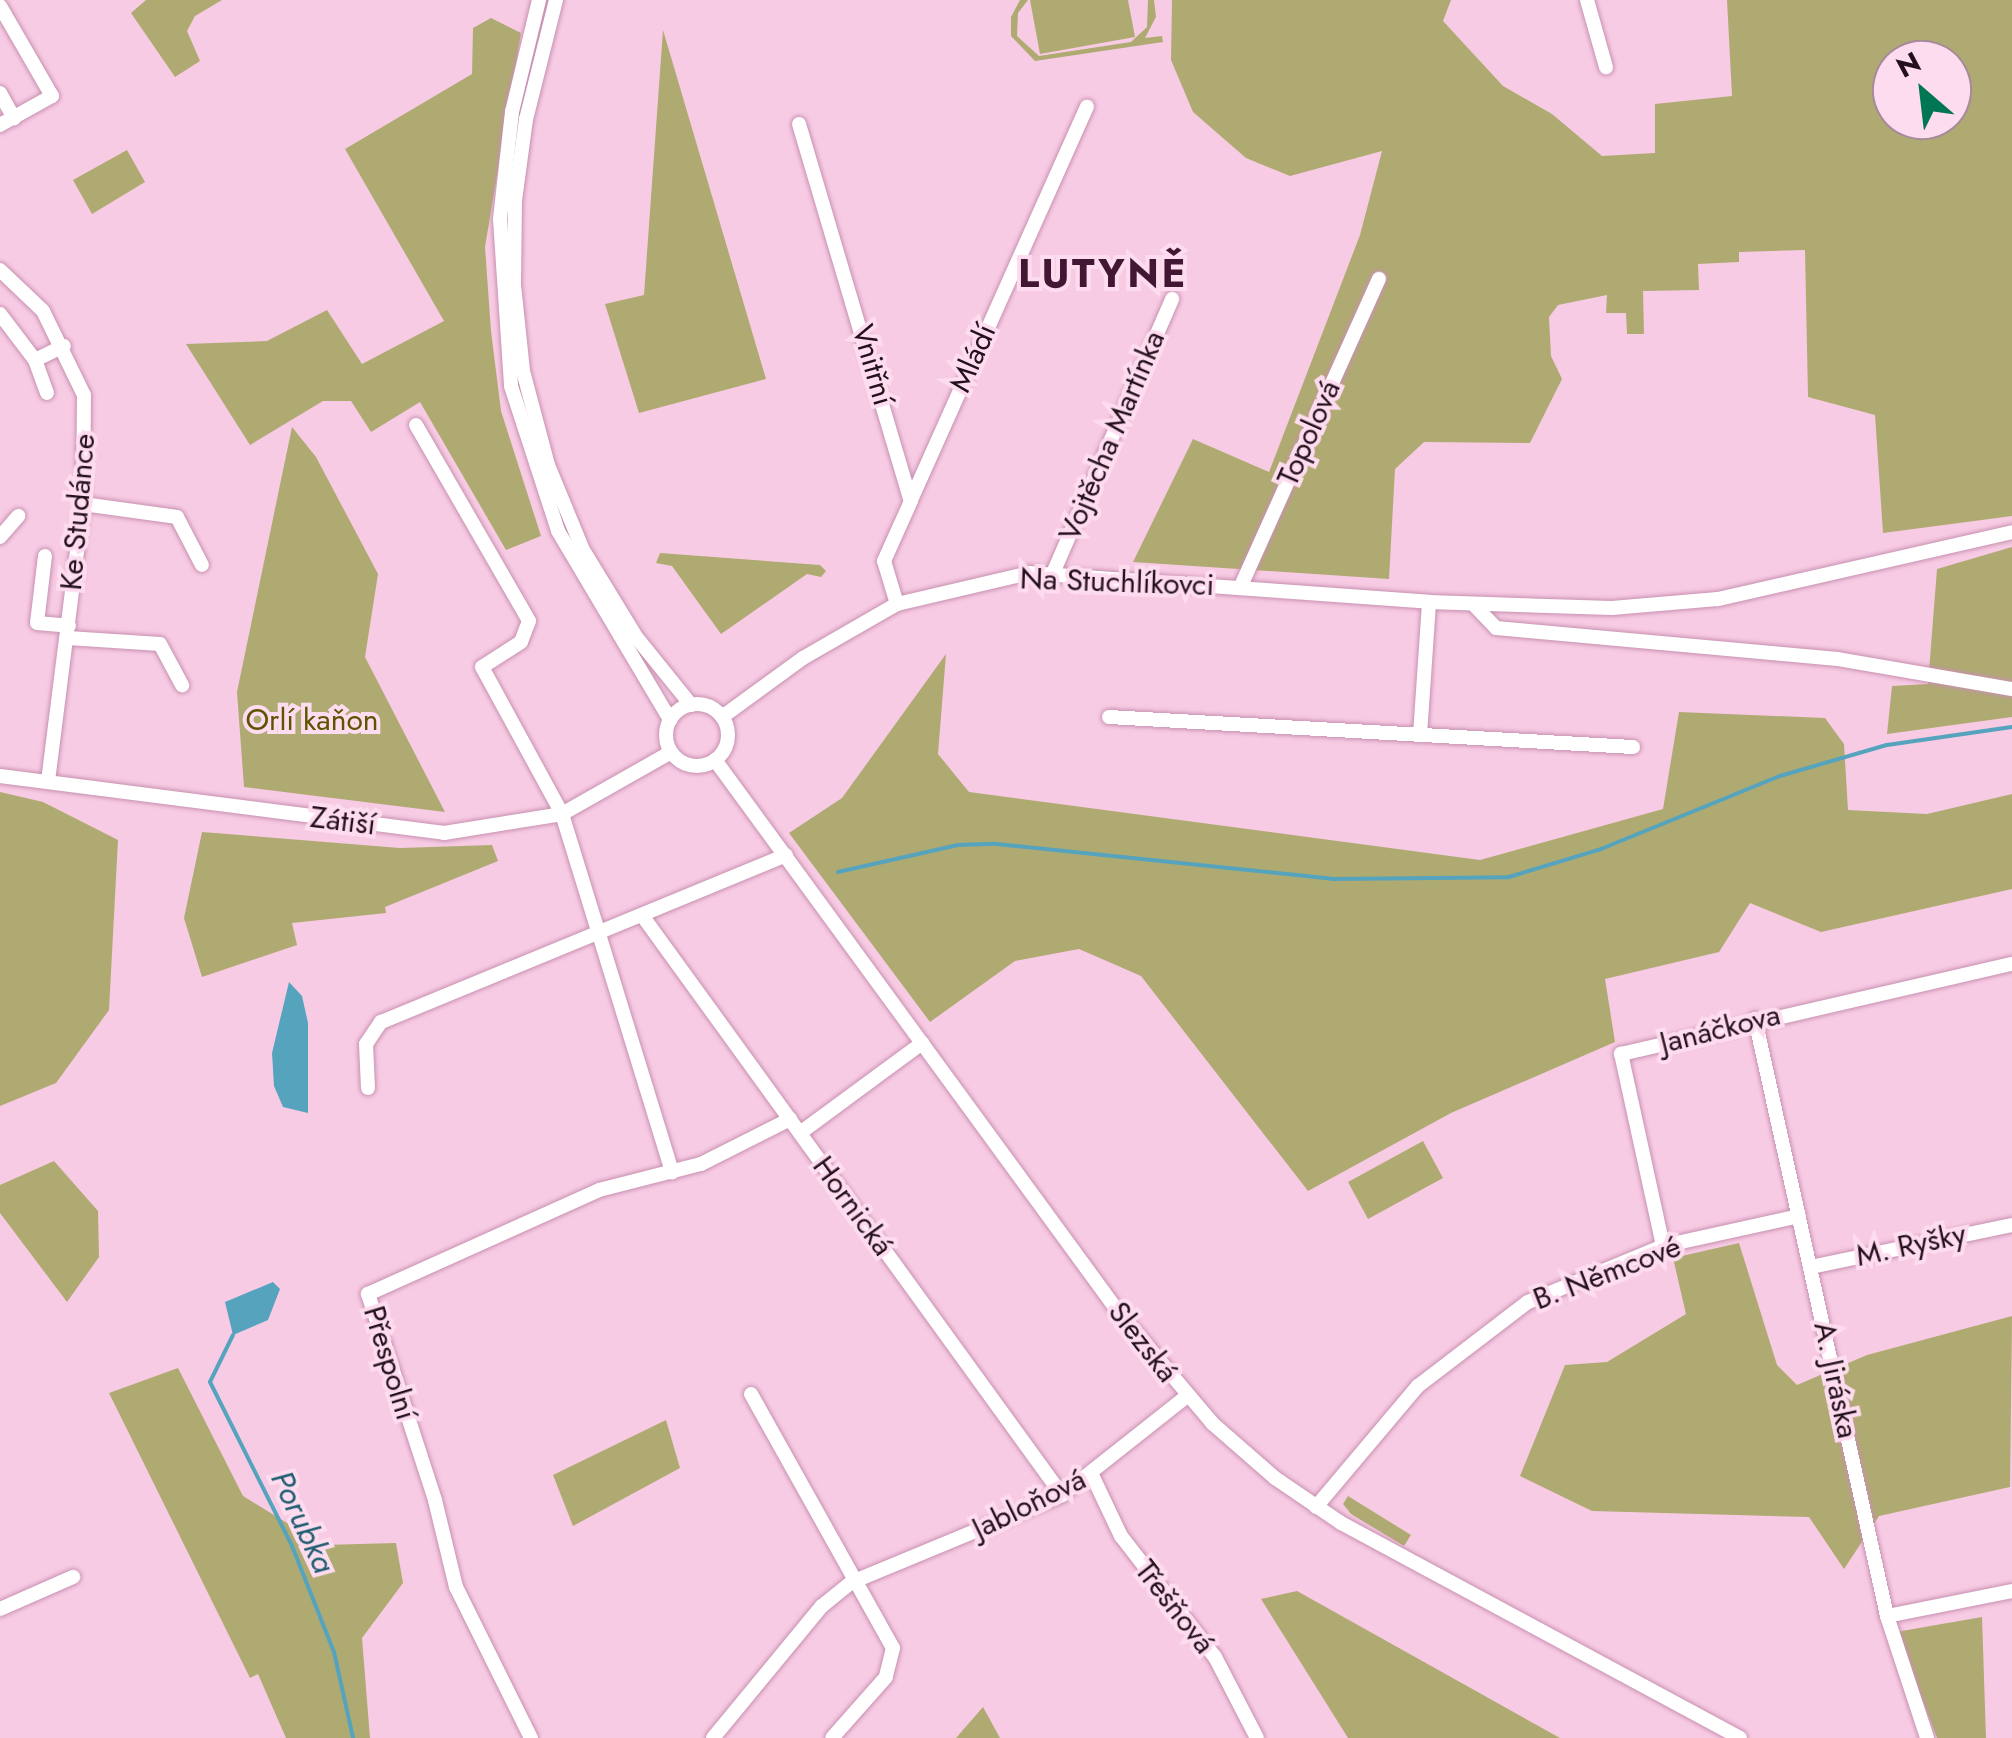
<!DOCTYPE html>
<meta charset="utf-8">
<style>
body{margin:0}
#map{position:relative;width:2012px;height:1738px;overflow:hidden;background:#f8cbe4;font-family:Jost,sans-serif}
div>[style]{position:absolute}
.green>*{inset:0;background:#afaa71}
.water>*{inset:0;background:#56a3be}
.stream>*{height:4px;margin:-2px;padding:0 2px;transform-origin:2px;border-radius:2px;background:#56a3be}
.roads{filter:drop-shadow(0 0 2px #c791b0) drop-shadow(0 0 2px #c791b0)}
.minor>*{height:14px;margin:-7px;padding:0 7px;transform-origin:7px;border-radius:7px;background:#fff}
.minor>.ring{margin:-7px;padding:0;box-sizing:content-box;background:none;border:14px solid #fff;border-radius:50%}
span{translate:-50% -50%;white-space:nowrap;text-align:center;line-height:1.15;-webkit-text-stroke:8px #fedcef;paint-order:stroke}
.street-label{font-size:30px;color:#23101c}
.park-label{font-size:30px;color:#5c5401}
.water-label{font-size:32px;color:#1f5c70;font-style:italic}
.district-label{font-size:40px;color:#421733;font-weight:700;letter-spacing:2.5px}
.north{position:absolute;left:1872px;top:40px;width:100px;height:100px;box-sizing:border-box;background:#fedcef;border:2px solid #a68a9b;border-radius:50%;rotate:332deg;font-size:28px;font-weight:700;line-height:40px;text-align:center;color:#23101c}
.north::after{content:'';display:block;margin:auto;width:35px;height:45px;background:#007652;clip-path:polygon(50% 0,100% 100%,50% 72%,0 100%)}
</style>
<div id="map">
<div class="green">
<div style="clip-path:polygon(146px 0,222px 0,195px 16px,187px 31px,200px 61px,175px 77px,131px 13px)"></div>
<div style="clip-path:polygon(1020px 0,1028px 0,1018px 13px,1017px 36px,1039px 56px,1131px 42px,1147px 27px,1148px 0,1154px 0,1156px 17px,1145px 38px,1162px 36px,1163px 42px,1035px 61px,1011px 36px,1011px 17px)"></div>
<div style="clip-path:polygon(1030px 0,1128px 0,1135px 37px,1040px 54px)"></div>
<div style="clip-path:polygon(evenodd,1172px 0,1451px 0,1443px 21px,1503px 86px,1552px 114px,1602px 156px,1655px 153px,1655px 104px,1732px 96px,1727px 0,2012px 0,2012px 516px,1883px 533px,1875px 415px,1808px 397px,1805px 250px,1739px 252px,1739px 262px,1698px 264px,1699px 290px,1643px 291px,1644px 334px,1627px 334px,1626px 313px,1606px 313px,1607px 295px,1558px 305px,1549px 317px,1551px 356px,1562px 379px,1530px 443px,1424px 442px,1395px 469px,1389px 579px,1133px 562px,1193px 439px,1269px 472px,1360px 235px,1382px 151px,1290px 176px,1246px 158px,1193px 112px,1171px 60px,1172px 0,1892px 60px,1952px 60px,1952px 120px,1892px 120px,1892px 60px)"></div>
<div style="clip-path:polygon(491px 18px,521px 33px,485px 247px,491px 331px,501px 411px,541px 536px,506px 550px,420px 402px,371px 432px,351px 401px,323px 401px,250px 445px,186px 344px,267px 341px,327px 310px,362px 364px,444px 321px,345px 149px,472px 74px,473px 28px)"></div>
<div style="clip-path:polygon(663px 30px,766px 379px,639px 413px,605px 304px,644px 295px)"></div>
<div style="clip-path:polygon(127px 150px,145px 182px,92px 214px,73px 180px)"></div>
<div style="clip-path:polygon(292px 427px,316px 457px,378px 574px,365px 657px,445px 812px,244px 787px,237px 692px)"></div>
<div style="clip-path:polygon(2012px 547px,2012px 717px,1887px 734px,1892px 686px,1928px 684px,1937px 569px)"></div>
<div style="clip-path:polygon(660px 553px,820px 565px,826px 571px,821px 577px,807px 574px,721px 634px,672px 566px,656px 563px)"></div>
<div style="clip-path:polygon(946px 654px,938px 754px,969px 792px,1480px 860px,1663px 809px,1679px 712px,1825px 718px,1844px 744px,1848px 810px,1927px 814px,2012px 794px,2012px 889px,1821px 932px,1750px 903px,1719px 952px,1605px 979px,1615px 1042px,1451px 1113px,1308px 1191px,1141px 976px,1079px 949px,1015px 961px,930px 1022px,789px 833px,842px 798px)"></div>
<div style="clip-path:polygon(0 792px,43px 802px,118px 840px,109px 1010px,56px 1083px,0 1106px)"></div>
<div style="clip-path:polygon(202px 832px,400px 848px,492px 845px,498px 861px,385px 907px,386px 913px,292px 923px,297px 945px,202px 977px,184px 918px)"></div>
<div style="clip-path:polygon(1423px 1141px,1443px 1178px,1368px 1219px,1348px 1182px)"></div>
<div style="clip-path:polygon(54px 1161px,98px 1211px,99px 1257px,67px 1302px,0 1213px,0 1185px)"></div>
<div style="clip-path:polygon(1739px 1243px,1777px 1365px,1797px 1385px,1867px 1355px,2012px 1316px,2010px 1487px,1879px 1516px,1844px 1569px,1809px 1517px,1592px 1511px,1520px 1476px,1565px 1365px,1607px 1362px,1686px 1314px,1673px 1258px)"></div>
<div style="clip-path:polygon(178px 1368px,243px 1496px,323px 1545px,396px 1543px,403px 1583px,362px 1638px,370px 1738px,286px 1738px,258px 1674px,250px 1678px,109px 1393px)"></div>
<div style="clip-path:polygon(666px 1420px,680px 1468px,573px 1526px,553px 1475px)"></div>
<div style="clip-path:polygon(1348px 1496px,1411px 1535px,1404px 1546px,1351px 1514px,1343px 1504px)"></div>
<div style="clip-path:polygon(1297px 1591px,1560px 1738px,1348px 1738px,1261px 1599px)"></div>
<div style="clip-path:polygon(1982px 1617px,1986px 1738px,1937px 1738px,1896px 1632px)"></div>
<div style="clip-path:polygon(983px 1707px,1000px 1738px,956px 1738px)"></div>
</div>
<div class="water">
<div style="clip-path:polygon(289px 982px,302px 996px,308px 1023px,308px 1113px,283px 1107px,274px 1086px,272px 1053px)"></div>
<div style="clip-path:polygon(273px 1282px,280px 1289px,268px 1320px,233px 1335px,225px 1302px)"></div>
</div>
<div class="stream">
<div style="left:838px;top:872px;width:123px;rotate:-12.7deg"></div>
<div style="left:958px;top:845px;width:38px;rotate:-2deg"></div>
<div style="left:996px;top:844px;width:338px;rotate:5.9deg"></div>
<div style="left:1332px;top:879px;width:177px;rotate:-0.6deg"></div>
<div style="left:1509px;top:877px;width:96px;rotate:-16.9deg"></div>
<div style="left:1601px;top:849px;width:193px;rotate:-22.2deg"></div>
<div style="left:1780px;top:776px;width:111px;rotate:-16.2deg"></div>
<div style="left:1887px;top:745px;width:126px;rotate:-8.2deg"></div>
<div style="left:233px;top:1335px;width:52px;rotate:116.1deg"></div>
<div style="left:210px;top:1382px;width:183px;rotate:63.4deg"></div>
<div style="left:292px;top:1546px;width:114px;rotate:68.4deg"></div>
<div style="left:334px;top:1652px;width:88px;rotate:77.5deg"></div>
</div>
<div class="roads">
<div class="minor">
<div style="left:539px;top:0;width:115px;rotate:103.6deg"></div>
<div style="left:512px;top:112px;width:108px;rotate:96.4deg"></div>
<div style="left:500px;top:219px;width:167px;rotate:86.2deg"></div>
<div style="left:511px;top:386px;width:152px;rotate:72deg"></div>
<div style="left:558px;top:531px;width:220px;rotate:59.3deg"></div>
<div style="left:556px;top:0;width:123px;rotate:104.1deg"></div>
<div style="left:526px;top:119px;width:82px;rotate:97.7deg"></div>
<div style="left:515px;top:200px;width:85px;rotate:90.7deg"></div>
<div style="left:514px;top:285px;width:86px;rotate:84deg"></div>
<div style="left:523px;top:371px;width:97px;rotate:75.1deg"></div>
<div style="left:548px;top:465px;width:92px;rotate:67.6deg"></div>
<div style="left:583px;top:550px;width:103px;rotate:58.5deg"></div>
<div style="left:637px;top:638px;width:86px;rotate:51.1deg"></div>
<div style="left:1587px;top:0;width:70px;rotate:74.2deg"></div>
<div style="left:0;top:6px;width:104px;rotate:60deg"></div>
<div style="left:52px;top:96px;width:60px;rotate:150.9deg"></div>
<div style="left:0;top:93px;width:29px;rotate:61deg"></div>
<div style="left:799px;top:124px;width:393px;rotate:73.5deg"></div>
<div style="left:911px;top:501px;width:66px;rotate:114.2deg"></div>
<div style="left:884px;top:561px;width:45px;rotate:73.2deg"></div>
<div style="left:0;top:270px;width:59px;rotate:43.6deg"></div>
<div style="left:43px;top:311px;width:93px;rotate:64deg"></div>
<div style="left:84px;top:395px;width:109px;rotate:90.5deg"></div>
<div style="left:83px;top:504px;width:279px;rotate:97.2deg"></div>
<div style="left:0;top:314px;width:58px;rotate:52.7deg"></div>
<div style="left:35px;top:360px;width:32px;rotate:-26deg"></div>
<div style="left:35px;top:360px;width:35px;rotate:70deg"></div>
<div style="left:416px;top:425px;width:226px;rotate:60deg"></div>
<div style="left:529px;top:621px;width:22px;rotate:111deg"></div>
<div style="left:521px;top:642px;width:46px;rotate:147.3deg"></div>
<div style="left:482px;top:667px;width:167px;rotate:61.4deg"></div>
<div style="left:562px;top:814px;width:375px;rotate:72.9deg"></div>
<div style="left:911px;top:500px;width:431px;rotate:-65.9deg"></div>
<div style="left:83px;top:504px;width:95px;rotate:7.9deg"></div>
<div style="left:177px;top:517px;width:54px;rotate:62.5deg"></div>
<div style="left:0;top:537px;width:28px;rotate:-49deg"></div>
<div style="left:45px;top:556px;width:67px;rotate:96.8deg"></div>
<div style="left:37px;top:623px;width:32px;rotate:5deg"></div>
<div style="left:1053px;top:573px;width:299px;rotate:-66.5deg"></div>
<div style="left:1240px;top:588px;width:339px;rotate:-65.8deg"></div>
<div style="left:1474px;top:605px;width:32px;rotate:46deg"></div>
<div style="left:1496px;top:628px;width:343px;rotate:5.2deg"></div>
<div style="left:1838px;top:659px;width:177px;rotate:9.8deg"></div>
<div style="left:68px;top:638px;width:92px;rotate:3.7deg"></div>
<div style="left:160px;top:644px;width:47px;rotate:61.8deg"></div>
<div class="ring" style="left:666px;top:704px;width:48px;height:48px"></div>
<div style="left:722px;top:717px;width:100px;rotate:-36.1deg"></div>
<div style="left:803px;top:658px;width:108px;rotate:-29.9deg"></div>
<div style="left:897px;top:604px;width:136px;rotate:-13.2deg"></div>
<div style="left:1029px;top:573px;width:401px;rotate:4.1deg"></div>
<div style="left:1429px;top:602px;width:183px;rotate:1.9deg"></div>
<div style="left:1612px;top:608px;width:106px;rotate:-4.9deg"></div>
<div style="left:1718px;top:599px;width:302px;rotate:-12.8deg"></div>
<div style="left:1109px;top:717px;width:525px;rotate:3.28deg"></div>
<div style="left:1420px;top:735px;width:133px;rotate:-86.1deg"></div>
<div style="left:715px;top:760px;width:681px;rotate:53.84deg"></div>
<div style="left:1117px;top:1310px;width:148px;rotate:49.9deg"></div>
<div style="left:1212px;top:1423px;width:84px;rotate:41.1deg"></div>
<div style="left:1275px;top:1478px;width:80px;rotate:34.3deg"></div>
<div style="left:1341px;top:1523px;width:453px;rotate:28.3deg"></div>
<div style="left:0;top:776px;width:448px;rotate:7.3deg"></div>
<div style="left:444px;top:833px;width:120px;rotate:-9.1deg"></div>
<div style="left:562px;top:814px;width:125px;rotate:-29.6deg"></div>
<div style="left:644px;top:918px;width:712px;rotate:54.08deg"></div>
<div style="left:1755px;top:1019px;width:611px;rotate:77.53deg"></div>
<div style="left:1887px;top:1616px;width:128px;rotate:71.8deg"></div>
<div style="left:368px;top:1088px;width:44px;rotate:-92.6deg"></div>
<div style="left:366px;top:1044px;width:27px;rotate:-56deg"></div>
<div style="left:381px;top:1022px;width:438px;rotate:-22.4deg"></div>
<div style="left:800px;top:1133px;width:152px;rotate:-36.4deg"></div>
<div style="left:1663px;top:1246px;width:197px;rotate:-102.3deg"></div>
<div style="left:1621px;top:1054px;width:401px;rotate:-13deg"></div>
<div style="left:1811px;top:1267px;width:205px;rotate:-11.8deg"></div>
<div style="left:751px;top:1394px;width:291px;rotate:60.8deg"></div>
<div style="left:893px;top:1648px;width:30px;rotate:104deg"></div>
<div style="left:886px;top:1677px;width:81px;rotate:131.5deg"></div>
<div style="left:1092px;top:1475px;width:68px;rotate:64.6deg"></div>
<div style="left:1121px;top:1536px;width:153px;rotate:52.2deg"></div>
<div style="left:1215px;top:1657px;width:91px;rotate:62.6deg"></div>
<div style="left:1316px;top:1507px;width:158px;rotate:-49.9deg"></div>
<div style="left:1418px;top:1386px;width:138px;rotate:-37.4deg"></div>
<div style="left:1528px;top:1302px;width:146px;rotate:-22.5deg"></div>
<div style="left:1663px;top:1246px;width:139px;rotate:-12.4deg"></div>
<div style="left:0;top:1609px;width:80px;rotate:-23.7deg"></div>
<div style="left:1887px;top:1616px;width:127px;rotate:-11.3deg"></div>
<div style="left:531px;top:1738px;width:169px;rotate:-116.4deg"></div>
<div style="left:456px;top:1587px;width:89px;rotate:-103.6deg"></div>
<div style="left:435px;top:1500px;width:217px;rotate:-108deg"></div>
<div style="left:368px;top:1294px;width:253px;rotate:-24.2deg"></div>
<div style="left:599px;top:1190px;width:105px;rotate:-14.3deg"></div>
<div style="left:701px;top:1164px;width:100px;rotate:-26.8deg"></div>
<div style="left:713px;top:1738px;width:171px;rotate:-50.5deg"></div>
<div style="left:822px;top:1606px;width:38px;rotate:-39deg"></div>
<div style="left:852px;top:1582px;width:227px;rotate:-22.5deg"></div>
<div style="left:1062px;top:1495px;width:159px;rotate:-38.4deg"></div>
</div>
</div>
<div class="street-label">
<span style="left:973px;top:358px;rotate:-66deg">Mládí</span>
<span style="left:873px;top:365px;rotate:74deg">Vnitřní</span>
<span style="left:1309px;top:433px;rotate:-66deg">Topolová</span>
<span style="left:1112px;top:436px;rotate:-67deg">Vojtěcha Martínka</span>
<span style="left:78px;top:512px;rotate:-85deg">Ke Studánce</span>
<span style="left:1117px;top:582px;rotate:2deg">Na Stuchlíkovci</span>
<span style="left:343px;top:821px;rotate:7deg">Zátiší</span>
<span style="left:1720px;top:1029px;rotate:-14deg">Janáčkova</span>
<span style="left:853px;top:1206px;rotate:54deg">Hornická</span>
<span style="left:1911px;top:1245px;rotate:-12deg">M. Ryšky</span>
<span style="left:1607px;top:1273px;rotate:-21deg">B. Němcové</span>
<span style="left:1143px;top:1342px;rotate:52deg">Slezská</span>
<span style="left:390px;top:1363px;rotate:73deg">Přespolní</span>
<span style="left:1836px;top:1380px;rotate:78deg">A. Jiráska</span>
<span style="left:1029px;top:1504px;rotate:-26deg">Jabloňová</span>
<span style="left:1175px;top:1607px;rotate:52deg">Třešňová</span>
</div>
<div class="park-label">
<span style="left:312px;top:720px">Orlí kaňon</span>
</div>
<div class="water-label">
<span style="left:303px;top:1522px;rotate:65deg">Porubka</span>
</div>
<div class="district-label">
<span style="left:1103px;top:273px">LUTYNĚ</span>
</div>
<div class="north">N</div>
</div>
